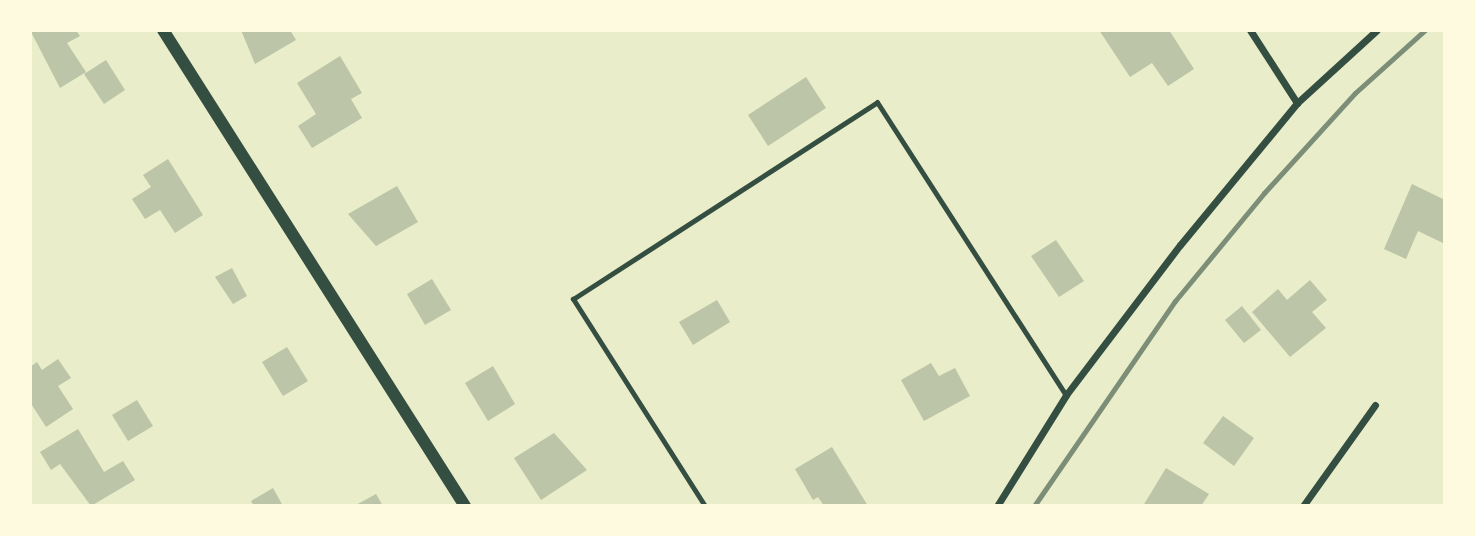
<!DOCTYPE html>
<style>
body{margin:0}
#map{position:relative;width:1475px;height:536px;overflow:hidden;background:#e9edc9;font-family:"Source Serif 4",serif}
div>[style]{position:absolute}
.building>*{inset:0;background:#bcc5a7}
.service>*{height:5px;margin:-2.5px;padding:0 2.5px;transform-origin:2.5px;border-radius:2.5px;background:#344e41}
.minor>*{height:7px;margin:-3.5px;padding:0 3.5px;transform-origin:3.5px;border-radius:3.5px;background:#344e41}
.tertiary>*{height:12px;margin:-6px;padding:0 6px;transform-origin:6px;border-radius:6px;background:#344e41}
.rail>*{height:5px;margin:-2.5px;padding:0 2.5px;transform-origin:2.5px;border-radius:2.5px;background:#7c8e77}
span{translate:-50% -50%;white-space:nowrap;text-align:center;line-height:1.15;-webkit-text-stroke:5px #fefae0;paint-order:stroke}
.frame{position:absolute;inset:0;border:32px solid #fefae0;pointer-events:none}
</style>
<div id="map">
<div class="building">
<div style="clip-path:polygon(30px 30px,76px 30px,80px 36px,67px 43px,86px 72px,60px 88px)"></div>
<div style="clip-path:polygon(241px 30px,290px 30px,296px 40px,255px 64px)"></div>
<div style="clip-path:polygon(1099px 30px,1169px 30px,1194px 69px,1168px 86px,1152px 63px,1130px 77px)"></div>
<div style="clip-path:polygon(340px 56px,362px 93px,351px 99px,362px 118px,312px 148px,298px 126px,316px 114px,297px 83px)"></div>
<div style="clip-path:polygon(106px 60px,125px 90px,104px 104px,84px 74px)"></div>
<div style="clip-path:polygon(806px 77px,826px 108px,768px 146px,748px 115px)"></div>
<div style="clip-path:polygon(168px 159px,203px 215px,175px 233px,160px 210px,145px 219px,132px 199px,151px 187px,143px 175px)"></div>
<div style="clip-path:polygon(1412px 184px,1445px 200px,1445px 244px,1418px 231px,1406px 259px,1384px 249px)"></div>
<div style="clip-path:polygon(397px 186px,418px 222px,376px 246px,348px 214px)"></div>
<div style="clip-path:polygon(1056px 240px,1084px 281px,1059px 297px,1031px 256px)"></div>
<div style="clip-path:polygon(232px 268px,247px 296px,233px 304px,215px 277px)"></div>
<div style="clip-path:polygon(432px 279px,451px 310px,425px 325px,407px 294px)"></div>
<div style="clip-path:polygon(1310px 280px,1327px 300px,1312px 312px,1326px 328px,1290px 357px,1252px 312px,1278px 289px,1287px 300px)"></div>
<div style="clip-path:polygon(717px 300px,730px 322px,693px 345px,679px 322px)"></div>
<div style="clip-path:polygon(1242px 306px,1261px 330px,1244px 343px,1225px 320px)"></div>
<div style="clip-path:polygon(287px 347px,308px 381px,283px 396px,262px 362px)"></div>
<div style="clip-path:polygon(58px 359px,71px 378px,58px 386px,73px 409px,46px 427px,30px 402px,30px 367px,37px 362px,42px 370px)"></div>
<div style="clip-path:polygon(931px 363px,939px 376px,955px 368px,970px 396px,924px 421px,901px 380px)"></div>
<div style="clip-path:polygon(493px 366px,515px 404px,488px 421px,465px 383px)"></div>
<div style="clip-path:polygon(137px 400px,153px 426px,128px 441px,112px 415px)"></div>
<div style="clip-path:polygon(1223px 416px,1254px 438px,1234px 466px,1203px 443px)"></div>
<div style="clip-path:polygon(78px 429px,104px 472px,123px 461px,135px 480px,91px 506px,60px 464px,51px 470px,40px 452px)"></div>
<div style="clip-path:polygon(554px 433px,587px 470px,541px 500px,514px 458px)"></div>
<div style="clip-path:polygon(832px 447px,868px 506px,824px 506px,818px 497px,813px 500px,795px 469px)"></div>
<div style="clip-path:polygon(1166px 468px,1209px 494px,1201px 506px,1143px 506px)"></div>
<div style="clip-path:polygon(273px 488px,283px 506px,254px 506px,251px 501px)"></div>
<div style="clip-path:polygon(376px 494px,383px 506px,354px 506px)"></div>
</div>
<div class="service">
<div style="left:705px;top:506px;width:246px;rotate:-122.5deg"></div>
<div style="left:573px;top:299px;width:362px;rotate:-32.9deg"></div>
<div style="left:877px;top:102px;width:349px;rotate:57.2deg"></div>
</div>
<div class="minor">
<div style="left:1250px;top:30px;width:87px;rotate:57.2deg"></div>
<div style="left:997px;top:506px;width:131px;rotate:-58.1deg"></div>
<div style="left:1066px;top:395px;width:188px;rotate:-52.8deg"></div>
<div style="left:1180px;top:245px;width:184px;rotate:-50.5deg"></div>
<div style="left:1297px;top:103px;width:108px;rotate:-42.4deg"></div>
<div style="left:1303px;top:506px;width:124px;rotate:-54.5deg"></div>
</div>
<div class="tertiary">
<div style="left:163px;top:30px;width:564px;rotate:57.61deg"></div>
</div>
<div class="rail">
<div style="left:1034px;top:506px;width:249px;rotate:-55.5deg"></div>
<div style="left:1175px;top:301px;width:140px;rotate:-50.5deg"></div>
<div style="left:1264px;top:193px;width:135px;rotate:-47.7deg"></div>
<div style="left:1355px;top:93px;width:94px;rotate:-42deg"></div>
</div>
<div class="frame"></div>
</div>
